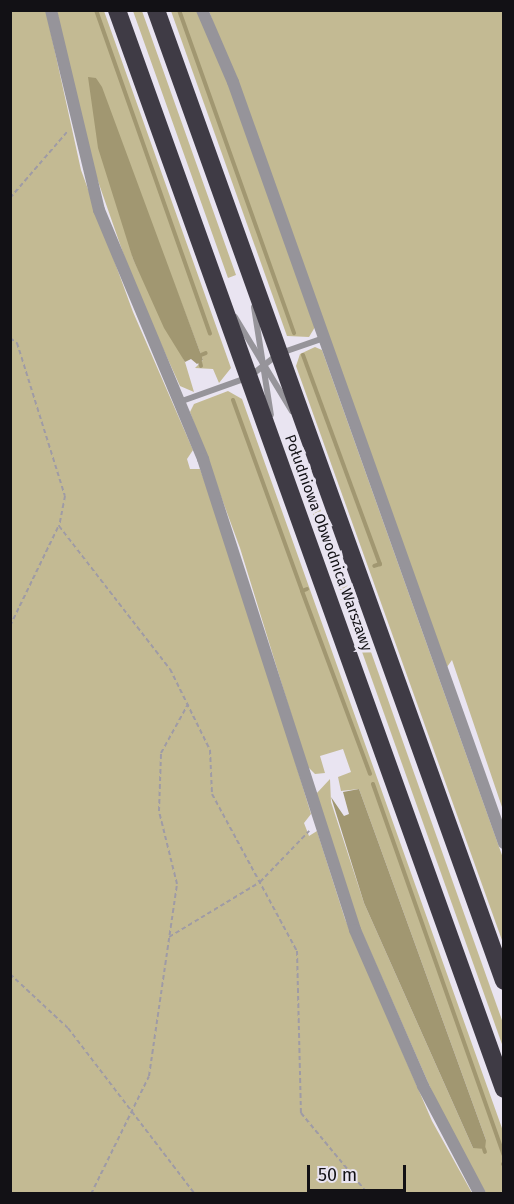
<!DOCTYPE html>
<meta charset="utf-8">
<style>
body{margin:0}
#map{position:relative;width:514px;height:1204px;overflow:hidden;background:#e9e4f1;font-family:"Fira Sans",sans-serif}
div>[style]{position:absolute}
.green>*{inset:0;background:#c3ba93}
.water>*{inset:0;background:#a19771}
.stream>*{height:4px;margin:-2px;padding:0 2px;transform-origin:2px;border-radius:2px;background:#a19771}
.path>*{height:2px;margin-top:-1px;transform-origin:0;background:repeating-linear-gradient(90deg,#9f9ba5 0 4.5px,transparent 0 7.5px)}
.service>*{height:6px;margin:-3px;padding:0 3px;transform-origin:3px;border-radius:3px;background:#96949a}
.minor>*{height:12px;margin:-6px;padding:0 6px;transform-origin:6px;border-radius:6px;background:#96949a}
.motorway>*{height:18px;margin:-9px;padding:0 9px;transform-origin:9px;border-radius:9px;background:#3f3b45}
span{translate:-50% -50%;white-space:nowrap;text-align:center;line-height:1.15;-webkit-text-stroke:6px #e9e4f1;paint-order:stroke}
.street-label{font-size:15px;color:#121115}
.frame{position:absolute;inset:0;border:12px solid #121115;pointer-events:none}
.scale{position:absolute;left:307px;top:1165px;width:99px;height:27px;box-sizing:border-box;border:3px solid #121115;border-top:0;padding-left:8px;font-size:18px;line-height:21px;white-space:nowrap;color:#121115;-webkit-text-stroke:4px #e9e4f1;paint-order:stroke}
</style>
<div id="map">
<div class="green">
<div style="clip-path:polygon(10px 11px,46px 11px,81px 170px,133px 312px,193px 450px,187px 459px,190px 469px,200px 469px,234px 561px,311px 814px,304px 823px,309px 836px,317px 831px,345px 919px,432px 1121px,472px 1193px,11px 1193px)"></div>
<div style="clip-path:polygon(57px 11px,104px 11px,231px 368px,219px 383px,213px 369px,195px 368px,203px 360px,96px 78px,133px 259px,185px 362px,194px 392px,180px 386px,135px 287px,85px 144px)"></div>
<div style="clip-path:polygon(133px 11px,142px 11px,205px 188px,236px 275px,228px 278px)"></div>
<div style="clip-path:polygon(171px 11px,197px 11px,232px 92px,315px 327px,309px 337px,287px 336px)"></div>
<div style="clip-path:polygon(209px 11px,503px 11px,503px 810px,452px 660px,447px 667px)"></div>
<div style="clip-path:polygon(315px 347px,322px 350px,503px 858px,503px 943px,296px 366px,300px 354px)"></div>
<div style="clip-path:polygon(228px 391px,242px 399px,503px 1131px,503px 1193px,486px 1193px,449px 1130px,353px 912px,316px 794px,330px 779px,331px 802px,364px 903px,473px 1148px,486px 1140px,359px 789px,341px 791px,338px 777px,351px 772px,343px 749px,320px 756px,325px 773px,315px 774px,307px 766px,240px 548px,190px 412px,194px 404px)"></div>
<div style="clip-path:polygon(297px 444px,503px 1023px,503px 1047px,289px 447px)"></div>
</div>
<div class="water">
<div style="clip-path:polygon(88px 77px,96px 78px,102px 87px,203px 360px,197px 364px,191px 359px,185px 362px,164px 328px,133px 259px,98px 148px)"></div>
<div style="clip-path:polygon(359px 789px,486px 1140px,485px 1149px,473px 1148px,364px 903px,331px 797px,344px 816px,349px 814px,343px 792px)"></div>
</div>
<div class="stream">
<div style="left:96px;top:10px;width:343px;rotate:70.6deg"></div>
<div style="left:179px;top:10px;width:343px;rotate:70.4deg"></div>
<div style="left:201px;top:355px;width:5px;rotate:-22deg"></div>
<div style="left:303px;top:355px;width:223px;rotate:69.8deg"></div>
<div style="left:380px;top:564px;width:6px;rotate:162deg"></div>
<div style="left:200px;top:362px;width:4px;rotate:76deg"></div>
<div style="left:233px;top:400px;width:203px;rotate:70.1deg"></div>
<div style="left:307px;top:589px;width:5px;rotate:158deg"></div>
<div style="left:302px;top:591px;width:195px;rotate:69.6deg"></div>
<div style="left:373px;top:784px;width:393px;rotate:70.6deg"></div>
<div style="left:484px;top:1149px;width:3px;rotate:72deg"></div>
<div style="left:503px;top:1164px;width:1px"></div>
</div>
<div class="path">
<div style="left:10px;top:198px;width:87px;rotate:-49.2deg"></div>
<div style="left:10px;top:338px;width:9px;rotate:36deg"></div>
<div style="left:17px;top:343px;width:160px;rotate:72.6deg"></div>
<div style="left:65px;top:496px;width:31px;rotate:101deg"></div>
<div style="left:59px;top:526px;width:181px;rotate:52.2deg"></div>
<div style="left:170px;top:669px;width:90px;rotate:63.7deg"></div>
<div style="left:210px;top:750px;width:44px;rotate:87.4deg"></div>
<div style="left:212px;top:794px;width:179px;rotate:61.6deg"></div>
<div style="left:297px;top:951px;width:162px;rotate:88.6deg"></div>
<div style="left:301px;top:1113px;width:105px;rotate:50.4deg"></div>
<div style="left:10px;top:626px;width:110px;rotate:-64.1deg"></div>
<div style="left:169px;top:937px;width:106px;rotate:-31.1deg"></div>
<div style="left:260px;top:882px;width:71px;rotate:-46.1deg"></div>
<div style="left:10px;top:974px;width:79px;rotate:43deg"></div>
<div style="left:68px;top:1028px;width:209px;rotate:52.6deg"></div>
<div style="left:91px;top:1194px;width:131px;rotate:-63.8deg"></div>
<div style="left:149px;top:1076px;width:194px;rotate:-81.7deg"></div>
<div style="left:177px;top:884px;width:75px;rotate:-103.9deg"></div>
<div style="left:159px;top:811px;width:58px;rotate:-88deg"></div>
<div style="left:161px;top:753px;width:56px;rotate:-61.1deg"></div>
</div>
<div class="service">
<div style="left:254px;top:307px;width:109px;rotate:81.1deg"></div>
<div style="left:235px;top:317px;width:110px;rotate:58.8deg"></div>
<div style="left:182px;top:401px;width:71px;rotate:-19.7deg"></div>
<div style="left:249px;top:377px;width:37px;rotate:-38deg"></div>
<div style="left:278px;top:354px;width:49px;rotate:-19.2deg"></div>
</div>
<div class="minor">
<div style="left:51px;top:10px;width:206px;rotate:76.5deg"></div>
<div style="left:99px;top:210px;width:270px;rotate:67.3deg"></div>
<div style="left:203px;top:459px;width:495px;rotate:72.1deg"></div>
<div style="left:355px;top:930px;width:170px;rotate:66.4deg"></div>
<div style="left:423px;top:1086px;width:122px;rotate:62.2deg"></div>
<div style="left:202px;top:10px;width:78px;rotate:66.7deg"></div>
<div style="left:233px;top:82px;width:808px;rotate:70.4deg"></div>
</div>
<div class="motorway">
<div style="left:117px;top:10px;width:1146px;rotate:70.27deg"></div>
<div style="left:156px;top:10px;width:1031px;rotate:70.28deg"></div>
</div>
<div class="street-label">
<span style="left:328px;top:543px;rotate:70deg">Południowa Obwodnica Warszawy</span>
</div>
<div class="frame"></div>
<div class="scale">50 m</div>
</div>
